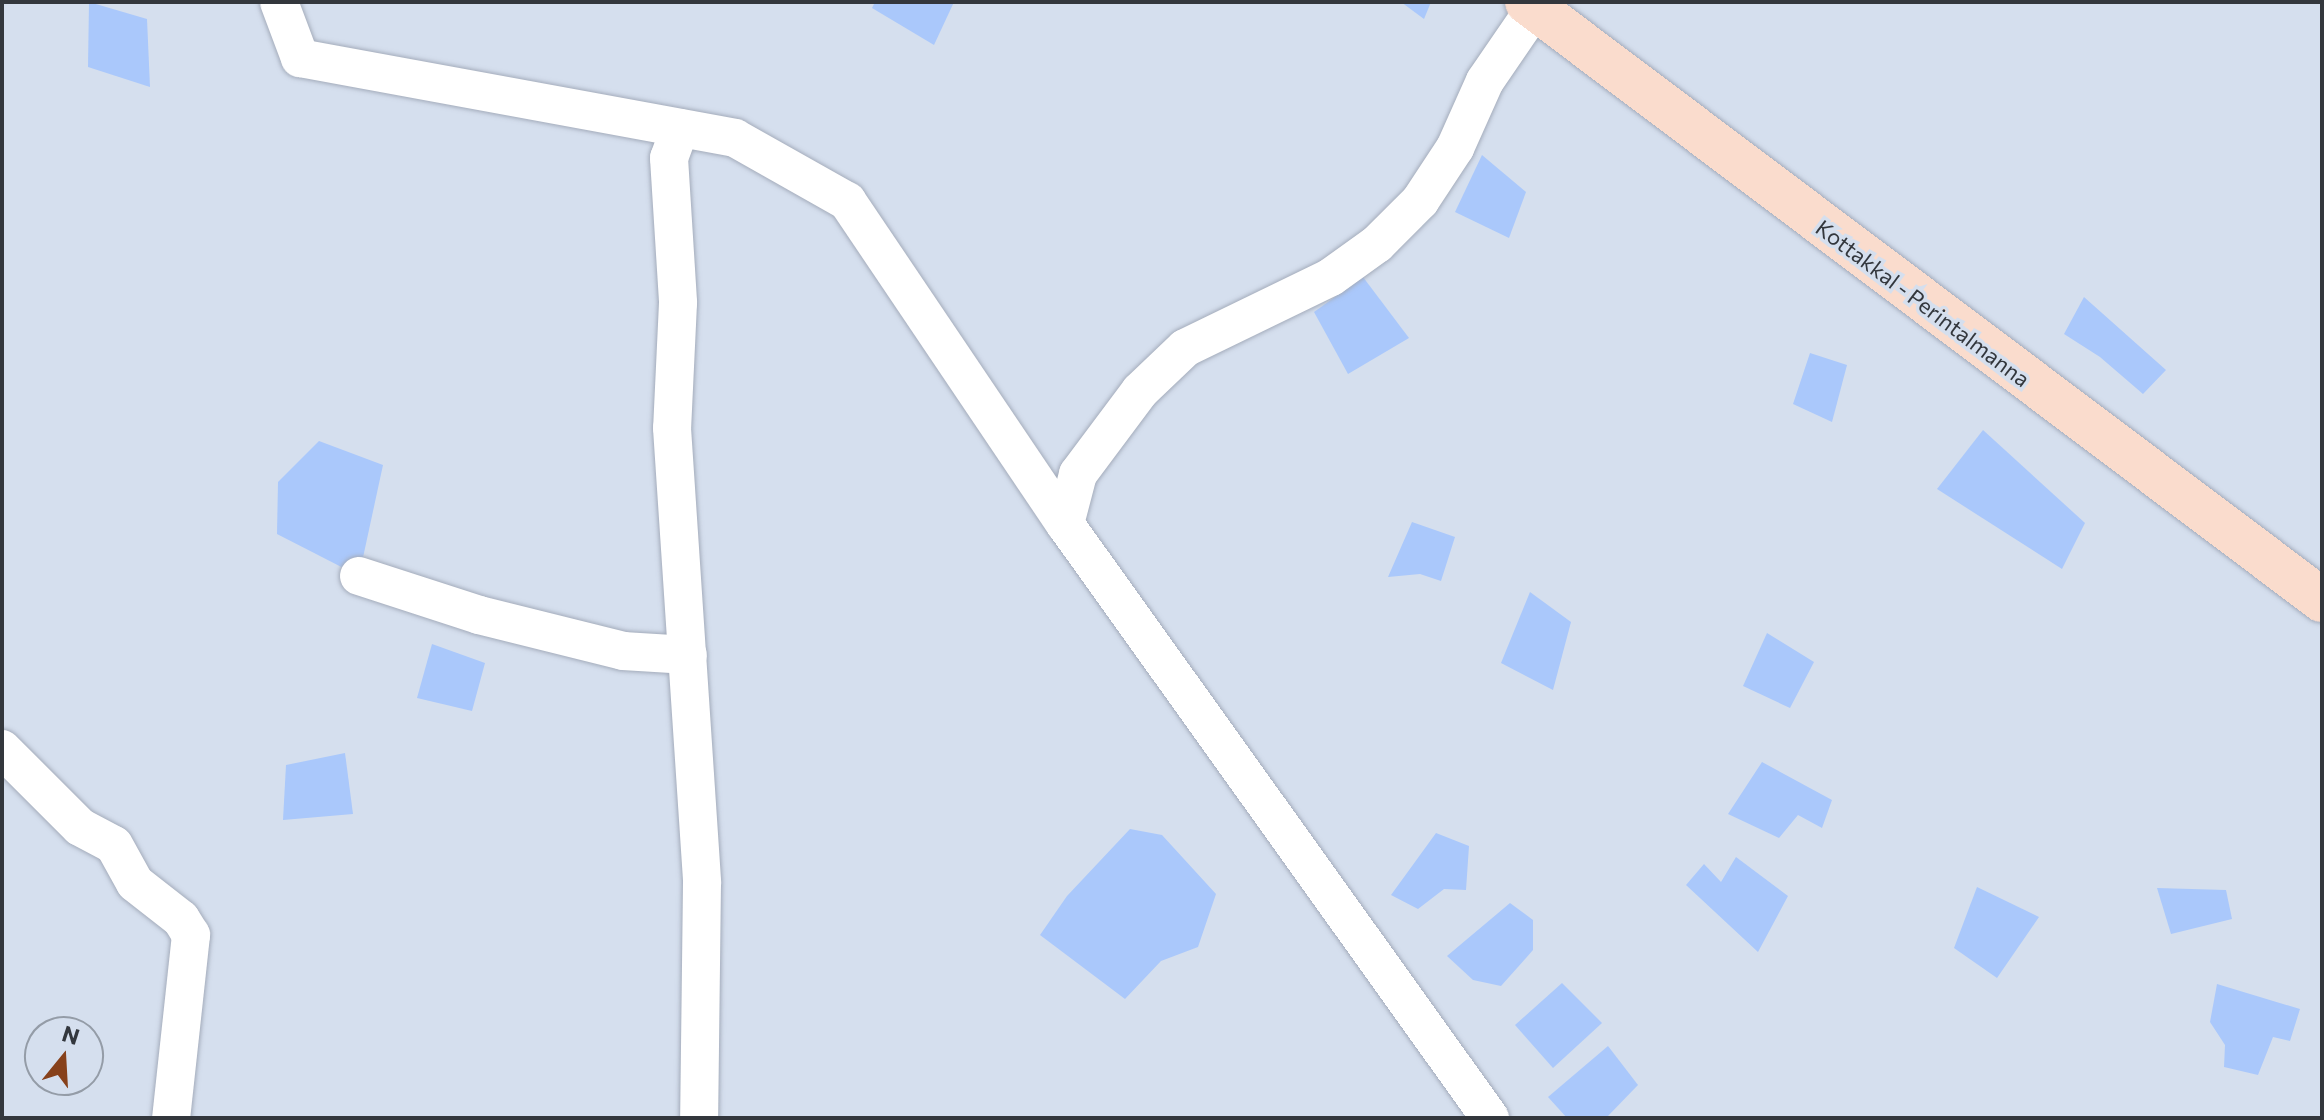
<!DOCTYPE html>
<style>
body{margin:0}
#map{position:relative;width:2324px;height:1120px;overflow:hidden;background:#d5dfee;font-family:Commissioner,sans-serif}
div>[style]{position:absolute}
.building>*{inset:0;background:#aac8fb}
.roads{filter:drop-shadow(0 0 2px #a4acbb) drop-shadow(0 0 2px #a4acbb)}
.minor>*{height:38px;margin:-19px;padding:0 19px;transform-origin:19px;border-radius:19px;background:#fff}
.major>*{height:44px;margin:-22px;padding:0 22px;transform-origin:22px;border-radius:22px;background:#fadccd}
span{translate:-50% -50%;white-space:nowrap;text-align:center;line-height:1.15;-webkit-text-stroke:7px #d5dfee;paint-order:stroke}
.street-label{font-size:22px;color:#33373d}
.frame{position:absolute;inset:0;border:4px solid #33373d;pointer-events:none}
.north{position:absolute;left:24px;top:1016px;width:80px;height:80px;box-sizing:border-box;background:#d5dfee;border:2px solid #949ca7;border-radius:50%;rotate:18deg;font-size:22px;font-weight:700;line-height:32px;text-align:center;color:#33373d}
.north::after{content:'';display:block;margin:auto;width:28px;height:36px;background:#87411b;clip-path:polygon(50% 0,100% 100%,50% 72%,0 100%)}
</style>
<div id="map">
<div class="building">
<div style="clip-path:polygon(89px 2px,147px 19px,150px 87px,88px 67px)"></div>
<div style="clip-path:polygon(875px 2px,954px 2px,934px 45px,872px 8px)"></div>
<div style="clip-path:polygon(1401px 2px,1431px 2px,1424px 19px)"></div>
<div style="clip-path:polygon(1482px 155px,1526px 192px,1509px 238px,1455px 212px)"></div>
<div style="clip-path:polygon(1363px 277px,1409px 338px,1348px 374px,1314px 312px)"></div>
<div style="clip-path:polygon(2084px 297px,2166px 370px,2143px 394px,2100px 357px,2064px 334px)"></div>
<div style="clip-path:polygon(1810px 353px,1847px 365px,1832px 422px,1793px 404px)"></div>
<div style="clip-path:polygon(1983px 430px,2085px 523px,2062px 569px,1937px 489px)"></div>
<div style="clip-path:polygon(319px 441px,383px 465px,359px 576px,277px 534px,278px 482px)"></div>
<div style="clip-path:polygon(1412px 522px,1455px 537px,1441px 581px,1420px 574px,1388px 577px)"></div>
<div style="clip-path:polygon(1530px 592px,1571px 622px,1553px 690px,1501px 663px)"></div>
<div style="clip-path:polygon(1767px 633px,1814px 662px,1790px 708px,1743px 686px)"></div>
<div style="clip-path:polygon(432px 644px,485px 663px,472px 711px,417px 698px)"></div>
<div style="clip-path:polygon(345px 753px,353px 814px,283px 820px,286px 765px)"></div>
<div style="clip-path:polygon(1762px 762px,1832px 800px,1822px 828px,1798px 815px,1779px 838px,1728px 814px)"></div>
<div style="clip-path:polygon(1130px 829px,1162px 835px,1216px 894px,1198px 947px,1161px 961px,1125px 999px,1040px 935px,1067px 896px)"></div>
<div style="clip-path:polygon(1436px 833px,1469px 846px,1466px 890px,1444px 889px,1418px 909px,1391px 895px)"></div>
<div style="clip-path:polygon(1736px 857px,1788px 896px,1758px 952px,1686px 885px,1704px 864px,1721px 882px)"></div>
<div style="clip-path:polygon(1977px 887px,2039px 917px,1997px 978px,1954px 948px)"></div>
<div style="clip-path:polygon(2157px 888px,2226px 890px,2232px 919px,2171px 934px)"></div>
<div style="clip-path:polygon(1510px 903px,1533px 920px,1533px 950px,1501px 986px,1473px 980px,1447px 956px)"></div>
<div style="clip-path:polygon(1562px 983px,1602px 1023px,1553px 1068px,1515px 1025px)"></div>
<div style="clip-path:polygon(2217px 984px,2300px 1009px,2290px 1041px,2273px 1037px,2258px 1075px,2224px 1067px,2225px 1045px,2210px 1022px)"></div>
<div style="clip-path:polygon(1608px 1046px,1638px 1085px,1606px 1118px,1567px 1118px,1548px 1097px)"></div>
</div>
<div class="roads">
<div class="minor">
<div style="left:279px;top:2px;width:60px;rotate:69.4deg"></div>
<div style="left:300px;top:58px;width:442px;rotate:10.4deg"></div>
<div style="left:735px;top:138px;width:129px;rotate:29.4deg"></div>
<div style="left:847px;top:201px;width:390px;rotate:56deg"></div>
<div style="left:680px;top:128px;width:32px;rotate:110deg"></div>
<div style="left:669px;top:158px;width:145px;rotate:86.4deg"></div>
<div style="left:678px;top:303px;width:125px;rotate:92.7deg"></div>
<div style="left:672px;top:428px;width:456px;rotate:86.2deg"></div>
<div style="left:702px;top:883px;width:235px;rotate:90.7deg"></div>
<div style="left:359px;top:576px;width:126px;rotate:18deg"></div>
<div style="left:479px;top:615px;width:148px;rotate:14deg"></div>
<div style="left:623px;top:651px;width:65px;rotate:3.5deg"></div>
<div style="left:2px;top:749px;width:110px;rotate:45deg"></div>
<div style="left:80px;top:827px;width:38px;rotate:28deg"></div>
<div style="left:114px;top:845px;width:43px;rotate:61.1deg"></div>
<div style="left:135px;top:883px;width:58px;rotate:38deg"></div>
<div style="left:181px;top:919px;width:19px;rotate:58deg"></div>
<div style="left:191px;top:935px;width:184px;rotate:96.2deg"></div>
<div style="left:1490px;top:1118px;width:730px;rotate:-125.58deg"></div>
<div style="left:1065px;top:524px;width:52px;rotate:-75.4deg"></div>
<div style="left:1078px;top:474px;width:104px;rotate:-53.2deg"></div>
<div style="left:1140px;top:391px;width:62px;rotate:-43.7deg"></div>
<div style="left:1185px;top:348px;width:162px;rotate:-25.9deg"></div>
<div style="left:1331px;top:277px;width:57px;rotate:-35.7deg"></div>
<div style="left:1377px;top:244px;width:61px;rotate:-45deg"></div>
<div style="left:1420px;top:201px;width:64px;rotate:-56.6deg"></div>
<div style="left:1455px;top:148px;width:73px;rotate:-65.9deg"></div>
<div style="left:1485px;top:81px;width:88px;rotate:-55.6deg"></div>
</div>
<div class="major">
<div style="left:1527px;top:2px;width:995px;rotate:36.95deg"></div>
</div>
</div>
<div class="street-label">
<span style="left:1923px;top:303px;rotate:37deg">Kottakkal - Perintalmanna</span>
</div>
<div class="frame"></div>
<div class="north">N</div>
</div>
